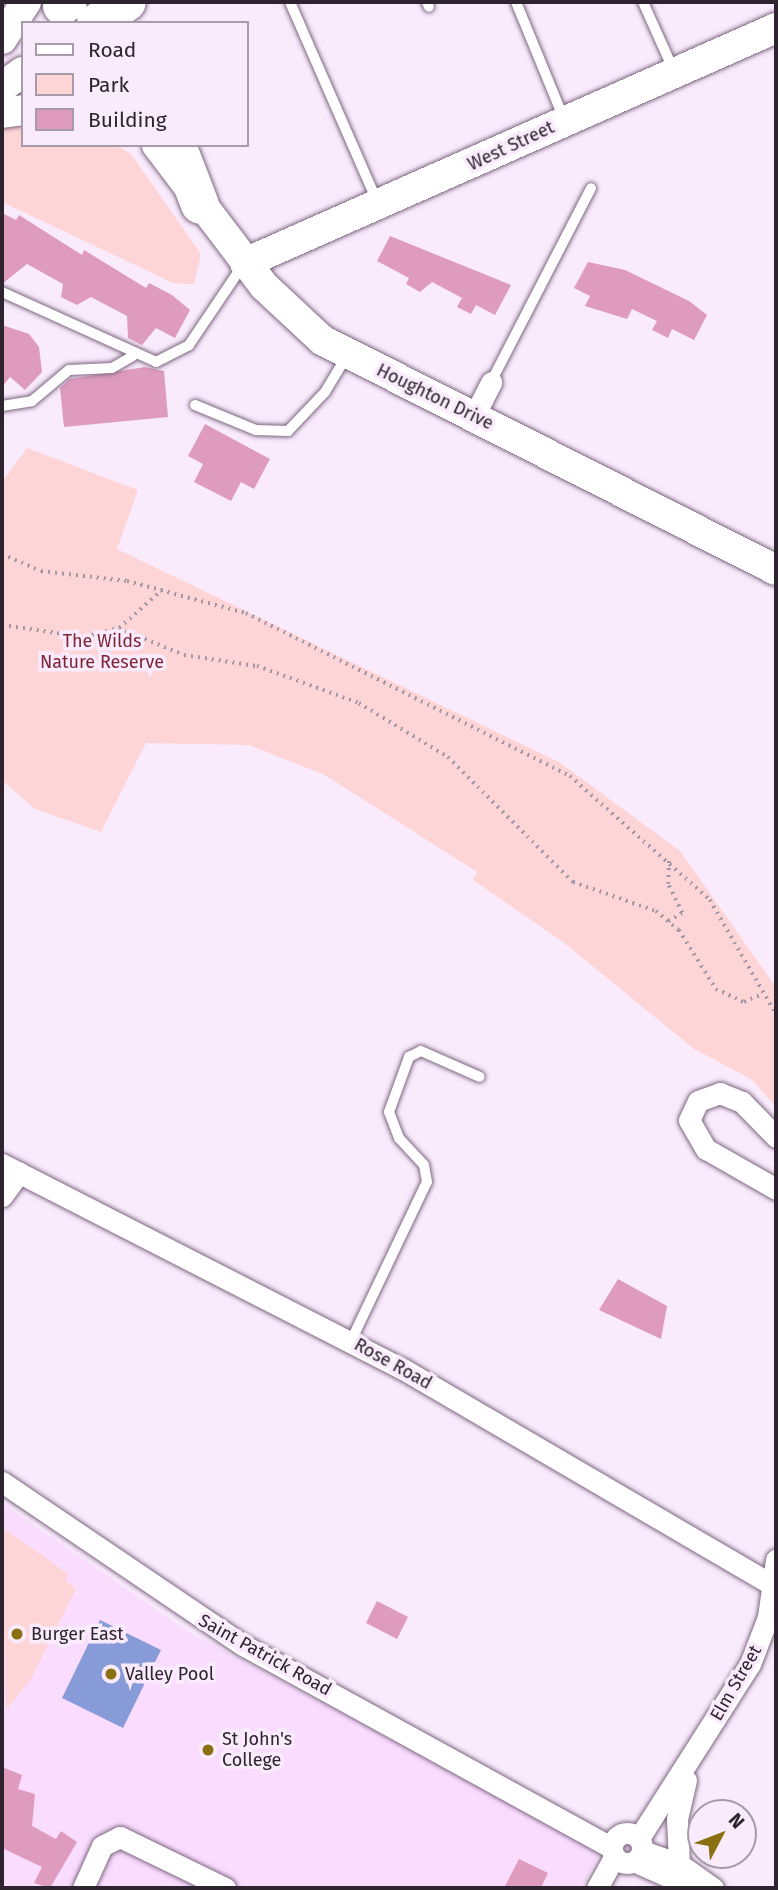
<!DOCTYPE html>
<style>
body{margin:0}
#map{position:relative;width:778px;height:1890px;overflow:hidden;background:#f9eafc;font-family:"Fira Sans",sans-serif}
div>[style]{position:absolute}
.built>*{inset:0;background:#fadcff}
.green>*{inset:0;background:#fed5d7}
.water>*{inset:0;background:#879bd9}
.building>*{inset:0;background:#df9bbd}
.path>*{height:3.5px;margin-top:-1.75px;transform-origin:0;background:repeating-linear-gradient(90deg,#a497a6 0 2px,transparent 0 7px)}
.roads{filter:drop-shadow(0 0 2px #7d6780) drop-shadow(0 0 2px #7d6780)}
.lane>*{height:10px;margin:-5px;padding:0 5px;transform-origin:5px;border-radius:5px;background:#fff}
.street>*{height:21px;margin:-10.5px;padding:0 10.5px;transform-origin:10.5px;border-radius:10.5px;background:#fff}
.street>.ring{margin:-10.5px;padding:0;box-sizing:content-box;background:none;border:21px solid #fff;border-radius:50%}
.secondary>*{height:30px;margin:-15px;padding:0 15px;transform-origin:15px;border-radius:15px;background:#fff}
.highway>*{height:38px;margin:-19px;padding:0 19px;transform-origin:19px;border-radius:19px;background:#fff}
.dots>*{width:19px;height:19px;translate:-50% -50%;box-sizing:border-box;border:4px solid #f9eafc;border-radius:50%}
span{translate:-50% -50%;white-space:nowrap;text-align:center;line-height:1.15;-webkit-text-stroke:7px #f9eafc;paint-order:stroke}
.street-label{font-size:18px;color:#2d242f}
.park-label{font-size:18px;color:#7e2535}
.poi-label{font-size:18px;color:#2d242f}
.left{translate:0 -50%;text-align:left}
.frame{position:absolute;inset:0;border:4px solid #2d242f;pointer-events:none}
.legend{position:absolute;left:21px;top:21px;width:228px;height:126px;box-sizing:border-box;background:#f9eafc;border:2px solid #a79baa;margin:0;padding:9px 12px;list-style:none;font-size:21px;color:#2d242f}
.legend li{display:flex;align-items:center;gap:14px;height:35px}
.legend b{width:35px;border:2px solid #a79baa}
.north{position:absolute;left:687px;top:1799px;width:70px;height:70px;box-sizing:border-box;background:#f9eafc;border:2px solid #a79baa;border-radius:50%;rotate:48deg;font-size:19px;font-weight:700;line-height:28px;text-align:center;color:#2d242f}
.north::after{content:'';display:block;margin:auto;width:24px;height:32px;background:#8a7011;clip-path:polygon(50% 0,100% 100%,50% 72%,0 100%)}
</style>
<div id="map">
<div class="built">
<div style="clip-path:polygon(2px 1503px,187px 1631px,600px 1851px,582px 1888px,2px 1888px)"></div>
</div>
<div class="green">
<div style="clip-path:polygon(23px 123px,23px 145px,116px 145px,131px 154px,201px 254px,194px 284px,173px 283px,2px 202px,2px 128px)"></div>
<div style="clip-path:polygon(27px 448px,138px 490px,117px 549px,559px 762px,680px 851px,776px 987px,776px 1107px,751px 1079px,694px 1049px,563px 942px,473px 880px,477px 872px,325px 775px,249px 745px,146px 743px,101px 832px,35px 809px,2px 780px,2px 482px)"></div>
<div style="clip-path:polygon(2px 1527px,68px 1574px,65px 1580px,76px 1589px,31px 1679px,6px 1710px)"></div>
</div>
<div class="water">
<div style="clip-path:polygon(100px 1620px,161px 1650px,123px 1728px,62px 1698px)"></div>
</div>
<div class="building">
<div style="clip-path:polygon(2px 213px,16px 220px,19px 215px,82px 255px,84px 250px,146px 288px,149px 283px,172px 295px,190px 310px,175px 338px,156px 328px,142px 345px,128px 338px,127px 316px,91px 297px,77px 305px,61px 297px,63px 284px,27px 264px,2px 284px)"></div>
<div style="clip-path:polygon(390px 236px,511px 285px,495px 315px,476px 305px,471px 314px,457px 307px,462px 298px,432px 282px,420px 292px,406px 284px,409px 278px,377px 261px)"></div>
<div style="clip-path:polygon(588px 262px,625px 270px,689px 301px,707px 315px,694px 340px,672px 329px,668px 338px,652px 330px,657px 321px,632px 309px,627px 319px,585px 306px,590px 296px,574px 288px)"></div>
<div style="clip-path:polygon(2px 325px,29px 334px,39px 347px,42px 372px,25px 390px,10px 377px,2px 387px)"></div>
<div style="clip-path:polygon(145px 367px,164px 371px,168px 417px,64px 427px,60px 388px,70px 379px)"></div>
<div style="clip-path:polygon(205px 424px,270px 459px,254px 489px,241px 482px,231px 501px,194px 482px,203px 464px,188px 456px)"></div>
<div style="clip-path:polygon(618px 1279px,667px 1306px,661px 1339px,599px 1310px)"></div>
<div style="clip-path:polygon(377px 1601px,408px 1617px,397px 1639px,366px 1623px)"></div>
<div style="clip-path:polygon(2px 1767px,22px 1775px,18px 1789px,35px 1794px,32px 1826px,56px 1839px,61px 1831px,77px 1842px,50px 1888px,34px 1883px,42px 1867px,2px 1848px)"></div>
<div style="clip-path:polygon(519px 1859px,548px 1873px,541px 1888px,504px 1888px)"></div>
</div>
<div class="path">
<div style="left:2px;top:554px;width:43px;rotate:23.6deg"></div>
<div style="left:41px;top:571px;width:87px;rotate:6.6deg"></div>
<div style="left:127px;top:581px;width:123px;rotate:15.1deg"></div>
<div style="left:246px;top:613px;width:363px;rotate:26.7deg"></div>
<div style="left:570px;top:776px;width:187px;rotate:41.5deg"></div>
<div style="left:710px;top:900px;width:132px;rotate:59.9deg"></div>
<div style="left:2px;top:625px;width:84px;rotate:8.2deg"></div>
<div style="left:85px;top:637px;width:35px;rotate:-15deg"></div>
<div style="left:119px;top:628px;width:70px;rotate:22.6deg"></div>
<div style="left:184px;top:655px;width:74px;rotate:8.6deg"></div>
<div style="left:257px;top:666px;width:109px;rotate:19.9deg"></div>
<div style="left:359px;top:703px;width:104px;rotate:31.2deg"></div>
<div style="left:448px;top:757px;width:177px;rotate:45deg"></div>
<div style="left:573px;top:882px;width:88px;rotate:19.3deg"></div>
<div style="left:656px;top:911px;width:30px;rotate:40deg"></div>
<div style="left:679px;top:930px;width:70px;rotate:57.9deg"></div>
<div style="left:716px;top:989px;width:31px;rotate:25deg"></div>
<div style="left:744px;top:1002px;width:20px;rotate:-24deg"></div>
<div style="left:119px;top:628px;width:59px;rotate:-41.6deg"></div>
<div style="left:668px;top:921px;width:16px;rotate:-30deg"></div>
<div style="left:682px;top:913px;width:32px;rotate:-116deg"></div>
<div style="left:668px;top:884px;width:25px;rotate:-88deg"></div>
</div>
<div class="roads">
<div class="lane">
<div style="left:290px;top:2px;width:219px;rotate:66.4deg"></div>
<div style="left:427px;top:2px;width:5px;rotate:68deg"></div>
<div style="left:516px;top:2px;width:126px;rotate:67.7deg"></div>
<div style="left:643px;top:2px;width:76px;rotate:65.8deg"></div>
<div style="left:2px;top:292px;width:169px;rotate:24.4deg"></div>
<div style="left:156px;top:362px;width:37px;rotate:-27deg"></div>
<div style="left:189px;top:345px;width:97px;rotate:-56deg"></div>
<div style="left:491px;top:382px;width:218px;rotate:-62.7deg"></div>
<div style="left:195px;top:405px;width:66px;rotate:22.3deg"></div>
<div style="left:256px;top:430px;width:32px;rotate:2deg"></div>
<div style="left:288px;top:431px;width:54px;rotate:-46.5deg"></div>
<div style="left:325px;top:392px;width:44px;rotate:-58.8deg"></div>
<div style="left:2px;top:406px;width:30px;rotate:-9deg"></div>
<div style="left:32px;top:401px;width:48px;rotate:-40deg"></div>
<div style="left:69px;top:370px;width:43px;rotate:-2.7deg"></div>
<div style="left:112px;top:368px;width:24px;rotate:-30deg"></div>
<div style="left:351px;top:1341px;width:176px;rotate:-64.5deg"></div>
<div style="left:427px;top:1182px;width:17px;rotate:-100deg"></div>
<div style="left:424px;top:1165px;width:37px;rotate:-133deg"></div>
<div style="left:399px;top:1138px;width:28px;rotate:-111deg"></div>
<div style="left:389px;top:1112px;width:59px;rotate:-70deg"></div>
<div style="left:409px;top:1057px;width:13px;rotate:-27deg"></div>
<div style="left:421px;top:1051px;width:64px;rotate:23.8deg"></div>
</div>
<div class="street">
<div style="left:474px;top:416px;width:38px;rotate:-63deg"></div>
<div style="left:776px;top:1137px;width:49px;rotate:-134.2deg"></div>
<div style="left:742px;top:1102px;width:24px;rotate:-158deg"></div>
<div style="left:720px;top:1093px;width:23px;rotate:160deg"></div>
<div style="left:698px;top:1101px;width:21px;rotate:115deg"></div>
<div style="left:689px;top:1120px;width:34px;rotate:60deg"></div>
<div style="left:706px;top:1149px;width:81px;rotate:29.7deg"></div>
<div style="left:2px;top:1164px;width:450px;rotate:27.1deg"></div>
<div style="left:403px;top:1369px;width:428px;rotate:30.3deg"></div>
<div style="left:2px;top:1196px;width:29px;rotate:-54deg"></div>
<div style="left:2px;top:1482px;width:291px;rotate:34.1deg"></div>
<div style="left:243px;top:1645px;width:421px;rotate:28.8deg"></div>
<div class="ring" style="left:612px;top:1833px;width:9px;height:9px"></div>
<div style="left:639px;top:1838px;width:206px;rotate:-57.5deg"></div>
<div style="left:750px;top:1664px;width:50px;rotate:-69deg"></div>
<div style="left:768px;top:1617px;width:58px;rotate:-82deg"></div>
<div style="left:642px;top:1851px;width:39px;rotate:19deg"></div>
<div style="left:679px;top:1864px;width:42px;rotate:35.2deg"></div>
<div style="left:640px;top:1864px;width:59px;rotate:24deg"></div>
<div style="left:679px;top:1864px;width:45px;rotate:-92.5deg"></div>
<div style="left:677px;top:1819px;width:40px;rotate:-77deg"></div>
<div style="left:83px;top:1888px;width:46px;rotate:-65.7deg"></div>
<div style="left:102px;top:1846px;width:20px;rotate:-27deg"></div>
<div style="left:120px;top:1837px;width:117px;rotate:25.9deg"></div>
<div style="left:597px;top:1888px;width:35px;rotate:-61deg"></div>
</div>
<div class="secondary">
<div style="left:2px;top:39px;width:44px;rotate:-57deg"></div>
<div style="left:2px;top:87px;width:26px;rotate:-36deg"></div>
<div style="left:2px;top:113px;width:21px;rotate:-8deg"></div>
<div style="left:157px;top:145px;width:177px;rotate:52.8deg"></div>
<div style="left:264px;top:286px;width:79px;rotate:43deg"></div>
<div style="left:322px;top:340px;width:509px;rotate:26.87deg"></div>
<div style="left:245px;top:263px;width:581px;rotate:-23.87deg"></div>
</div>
<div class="highway">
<div style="left:62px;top:6px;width:7px;rotate:-34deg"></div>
<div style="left:96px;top:23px;width:37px;rotate:-34deg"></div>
<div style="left:177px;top:145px;width:64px;rotate:69deg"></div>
</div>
</div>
<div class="dots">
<div style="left:17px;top:1634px;background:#8a7011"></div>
<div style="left:111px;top:1674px;background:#8a7011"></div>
<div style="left:208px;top:1750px;background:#8a7011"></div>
</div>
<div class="street-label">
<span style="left:511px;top:146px;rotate:-25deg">West Street</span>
<span style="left:435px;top:397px;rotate:26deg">Houghton Drive</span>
<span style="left:393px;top:1364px;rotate:29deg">Rose Road</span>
<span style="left:265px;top:1655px;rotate:29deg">Saint Patrick Road</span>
<span style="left:736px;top:1683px;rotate:-60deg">Elm Street</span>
</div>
<div class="park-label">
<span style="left:102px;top:652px">The Wilds<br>Nature Reserve</span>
</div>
<div class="poi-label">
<span class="left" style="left:31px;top:1634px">Burger East</span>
<span class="left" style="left:125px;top:1674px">Valley Pool</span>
<span class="left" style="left:222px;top:1750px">St John's<br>College</span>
</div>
<div class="frame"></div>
<ul class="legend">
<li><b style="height:9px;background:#fff"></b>Road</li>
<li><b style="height:19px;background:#fed5d7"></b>Park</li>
<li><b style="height:19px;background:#df9bbd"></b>Building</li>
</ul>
<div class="north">N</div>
</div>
